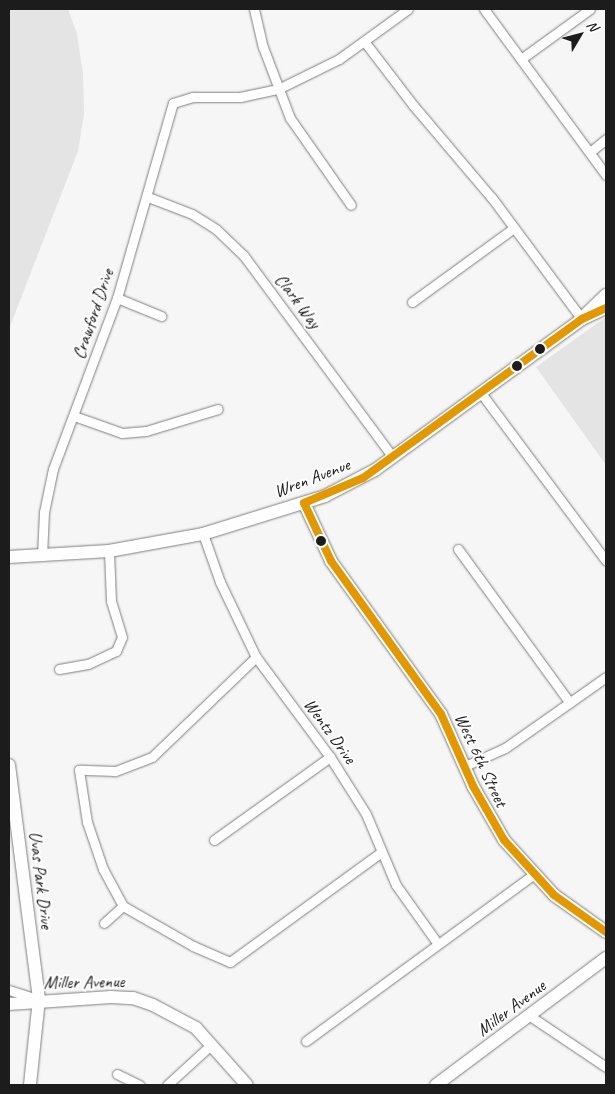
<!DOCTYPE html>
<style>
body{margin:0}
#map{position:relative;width:615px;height:1094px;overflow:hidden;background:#f6f6f6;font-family:Caveat,sans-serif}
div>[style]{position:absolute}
.green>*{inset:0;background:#e4e4e4}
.roads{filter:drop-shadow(0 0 1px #7e7e7e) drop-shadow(0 0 1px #7e7e7e)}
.street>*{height:9px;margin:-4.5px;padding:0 4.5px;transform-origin:4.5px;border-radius:4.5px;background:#fefefe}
.secondary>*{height:12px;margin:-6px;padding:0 6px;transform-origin:6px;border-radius:6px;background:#fefefe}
.bus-1>*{height:8px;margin:-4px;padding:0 4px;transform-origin:4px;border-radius:4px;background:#e19803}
.dots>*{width:14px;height:14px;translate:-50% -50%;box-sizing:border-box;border:2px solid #fff;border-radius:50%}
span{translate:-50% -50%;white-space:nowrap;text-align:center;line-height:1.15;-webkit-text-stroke:4px #fff;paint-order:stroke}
.street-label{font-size:18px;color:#1c1c1c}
.frame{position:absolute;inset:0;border:10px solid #1c1c1c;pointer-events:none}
.north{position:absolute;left:555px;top:10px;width:50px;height:50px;-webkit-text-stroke:4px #fff;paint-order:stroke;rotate:53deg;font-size:14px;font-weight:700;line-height:20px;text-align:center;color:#1c1c1c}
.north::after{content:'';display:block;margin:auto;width:18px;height:22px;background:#1c1c1c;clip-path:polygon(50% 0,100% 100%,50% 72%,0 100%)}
</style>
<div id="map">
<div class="green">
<div style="clip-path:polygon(9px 9px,68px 9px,77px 34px,83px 74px,84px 114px,78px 151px,9px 329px)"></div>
<div style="clip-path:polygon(606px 317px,606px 465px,536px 367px)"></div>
</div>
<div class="roads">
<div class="street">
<div style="left:254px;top:9px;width:39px;rotate:77deg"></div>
<div style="left:263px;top:47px;width:76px;rotate:69.2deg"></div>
<div style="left:290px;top:118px;width:106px;rotate:55deg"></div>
<div style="left:484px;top:9px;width:206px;rotate:53.7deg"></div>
<div style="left:364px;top:41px;width:81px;rotate:52.6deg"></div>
<div style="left:413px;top:105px;width:122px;rotate:49.7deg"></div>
<div style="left:492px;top:198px;width:151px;rotate:53.4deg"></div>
<div style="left:521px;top:59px;width:85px;rotate:-35.9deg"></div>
<div style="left:590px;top:152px;width:21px;rotate:-39deg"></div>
<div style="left:148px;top:197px;width:47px;rotate:21.1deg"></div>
<div style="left:192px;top:214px;width:28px;rotate:32deg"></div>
<div style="left:216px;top:229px;width:39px;rotate:44deg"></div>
<div style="left:244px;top:256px;width:250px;rotate:53.5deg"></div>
<div style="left:117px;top:298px;width:48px;rotate:22.2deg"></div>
<div style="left:412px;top:302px;width:126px;rotate:-36deg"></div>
<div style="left:481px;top:393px;width:209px;rotate:53.3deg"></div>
<div style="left:74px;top:416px;width:51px;rotate:19.5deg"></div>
<div style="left:122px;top:433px;width:24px;rotate:-5deg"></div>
<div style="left:146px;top:431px;width:75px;rotate:-17deg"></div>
<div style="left:203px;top:534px;width:51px;rotate:70.5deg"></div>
<div style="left:220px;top:582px;width:83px;rotate:64.4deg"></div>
<div style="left:256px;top:657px;width:124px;rotate:53.5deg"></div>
<div style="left:330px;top:757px;width:67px;rotate:57.7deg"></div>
<div style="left:366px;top:814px;width:77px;rotate:67.1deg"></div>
<div style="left:396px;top:885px;width:72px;rotate:54.6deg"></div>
<div style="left:458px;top:549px;width:190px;rotate:54deg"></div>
<div style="left:42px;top:556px;width:44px;rotate:-87.4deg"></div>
<div style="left:44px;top:512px;width:44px;rotate:-78.2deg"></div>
<div style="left:53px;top:469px;width:183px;rotate:-69.5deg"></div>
<div style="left:117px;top:298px;width:203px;rotate:-74deg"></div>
<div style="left:173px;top:103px;width:21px;rotate:-17deg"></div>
<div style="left:193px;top:97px;width:47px"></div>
<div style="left:240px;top:97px;width:39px;rotate:-12deg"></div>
<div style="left:278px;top:89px;width:68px;rotate:-26.2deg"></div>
<div style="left:339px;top:59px;width:85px;rotate:-35.9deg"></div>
<div style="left:256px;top:657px;width:144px;rotate:136.1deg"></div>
<div style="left:152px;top:757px;width:40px;rotate:159deg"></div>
<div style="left:115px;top:771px;width:36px;rotate:-178deg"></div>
<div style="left:79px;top:770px;width:53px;rotate:81.3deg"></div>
<div style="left:87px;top:822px;width:50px;rotate:71.2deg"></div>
<div style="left:103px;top:869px;width:42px;rotate:61.6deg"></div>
<div style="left:123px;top:906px;width:81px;rotate:29.7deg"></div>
<div style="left:193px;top:946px;width:40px;rotate:23.4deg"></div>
<div style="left:230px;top:962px;width:185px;rotate:-36deg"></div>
<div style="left:59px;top:669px;width:29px;rotate:-10deg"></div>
<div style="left:88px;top:664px;width:31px;rotate:-25deg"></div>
<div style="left:116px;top:651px;width:15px;rotate:-67deg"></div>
<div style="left:122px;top:637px;width:38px;rotate:-107deg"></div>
<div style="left:111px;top:601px;width:50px;rotate:-92.3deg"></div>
<div style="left:465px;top:766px;width:44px;rotate:-24.2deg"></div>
<div style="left:505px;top:748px;width:123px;rotate:-35.1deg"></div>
<div style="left:214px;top:840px;width:143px;rotate:-35.6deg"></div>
<div style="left:104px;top:923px;width:25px;rotate:-42deg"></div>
<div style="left:9px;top:990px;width:28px;rotate:18deg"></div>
<div style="left:530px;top:1016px;width:92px;rotate:33.9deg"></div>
<div style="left:306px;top:1041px;width:281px;rotate:-36.2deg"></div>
<div style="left:117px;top:1074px;width:25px;rotate:26deg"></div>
<div style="left:167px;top:1085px;width:61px;rotate:-42.3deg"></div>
</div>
<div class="secondary">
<div style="left:583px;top:317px;width:32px;rotate:-44deg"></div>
<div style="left:304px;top:503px;width:64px;rotate:65deg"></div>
<div style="left:331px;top:561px;width:188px;rotate:54.3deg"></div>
<div style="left:441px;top:714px;width:79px;rotate:66deg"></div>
<div style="left:473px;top:786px;width:62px;rotate:60.1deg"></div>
<div style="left:504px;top:840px;width:74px;rotate:47.7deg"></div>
<div style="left:554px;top:895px;width:64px;rotate:35.4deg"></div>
<div style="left:9px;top:557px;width:100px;rotate:-3.4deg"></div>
<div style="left:109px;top:551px;width:96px;rotate:-10.3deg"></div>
<div style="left:203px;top:534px;width:128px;rotate:-17.3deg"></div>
<div style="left:325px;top:496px;width:56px;rotate:-27.5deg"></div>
<div style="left:375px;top:470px;width:256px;rotate:-36.1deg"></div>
<div style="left:582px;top:319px;width:26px;rotate:-25deg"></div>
<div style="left:9px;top:765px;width:236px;rotate:82.7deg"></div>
<div style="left:39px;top:999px;width:86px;rotate:96deg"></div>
<div style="left:9px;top:1004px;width:102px;rotate:-3.9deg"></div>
<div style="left:111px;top:997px;width:22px;rotate:3deg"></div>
<div style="left:133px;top:998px;width:21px;rotate:19deg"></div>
<div style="left:153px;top:1005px;width:49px;rotate:28.1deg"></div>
<div style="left:196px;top:1028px;width:76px;rotate:48.2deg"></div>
<div style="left:436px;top:1085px;width:212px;rotate:-36.8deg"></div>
</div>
</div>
<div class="bus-1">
<div style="left:304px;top:503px;width:64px;rotate:65deg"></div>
<div style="left:331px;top:561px;width:188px;rotate:54.3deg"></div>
<div style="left:441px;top:714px;width:79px;rotate:66deg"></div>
<div style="left:473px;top:786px;width:62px;rotate:60.1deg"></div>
<div style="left:504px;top:840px;width:74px;rotate:47.7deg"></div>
<div style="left:554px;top:895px;width:64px;rotate:35.4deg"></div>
<div style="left:304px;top:503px;width:64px;rotate:-23deg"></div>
<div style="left:363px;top:478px;width:271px;rotate:-36deg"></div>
<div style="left:582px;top:319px;width:26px;rotate:-25deg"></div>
</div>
<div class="dots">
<div style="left:540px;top:349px;background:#1c1c1c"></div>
<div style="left:517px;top:366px;background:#1c1c1c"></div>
<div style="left:321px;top:541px;background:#1c1c1c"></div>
</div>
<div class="street-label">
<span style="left:298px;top:301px;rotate:53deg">Clark Way</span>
<span style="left:93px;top:314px;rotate:-71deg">Crawford Drive</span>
<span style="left:312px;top:478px;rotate:-21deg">Wren Avenue</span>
<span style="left:330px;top:731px;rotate:54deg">Wentz Drive</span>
<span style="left:481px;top:760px;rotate:65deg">West 6th Street</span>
<span style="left:41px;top:880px;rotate:83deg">Uvas Park Drive</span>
<span style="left:84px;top:982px;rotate:-1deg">Miller Avenue</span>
<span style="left:511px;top:1008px;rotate:-37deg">Miller Avenue</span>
</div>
<div class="frame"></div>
<div class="north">N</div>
</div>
